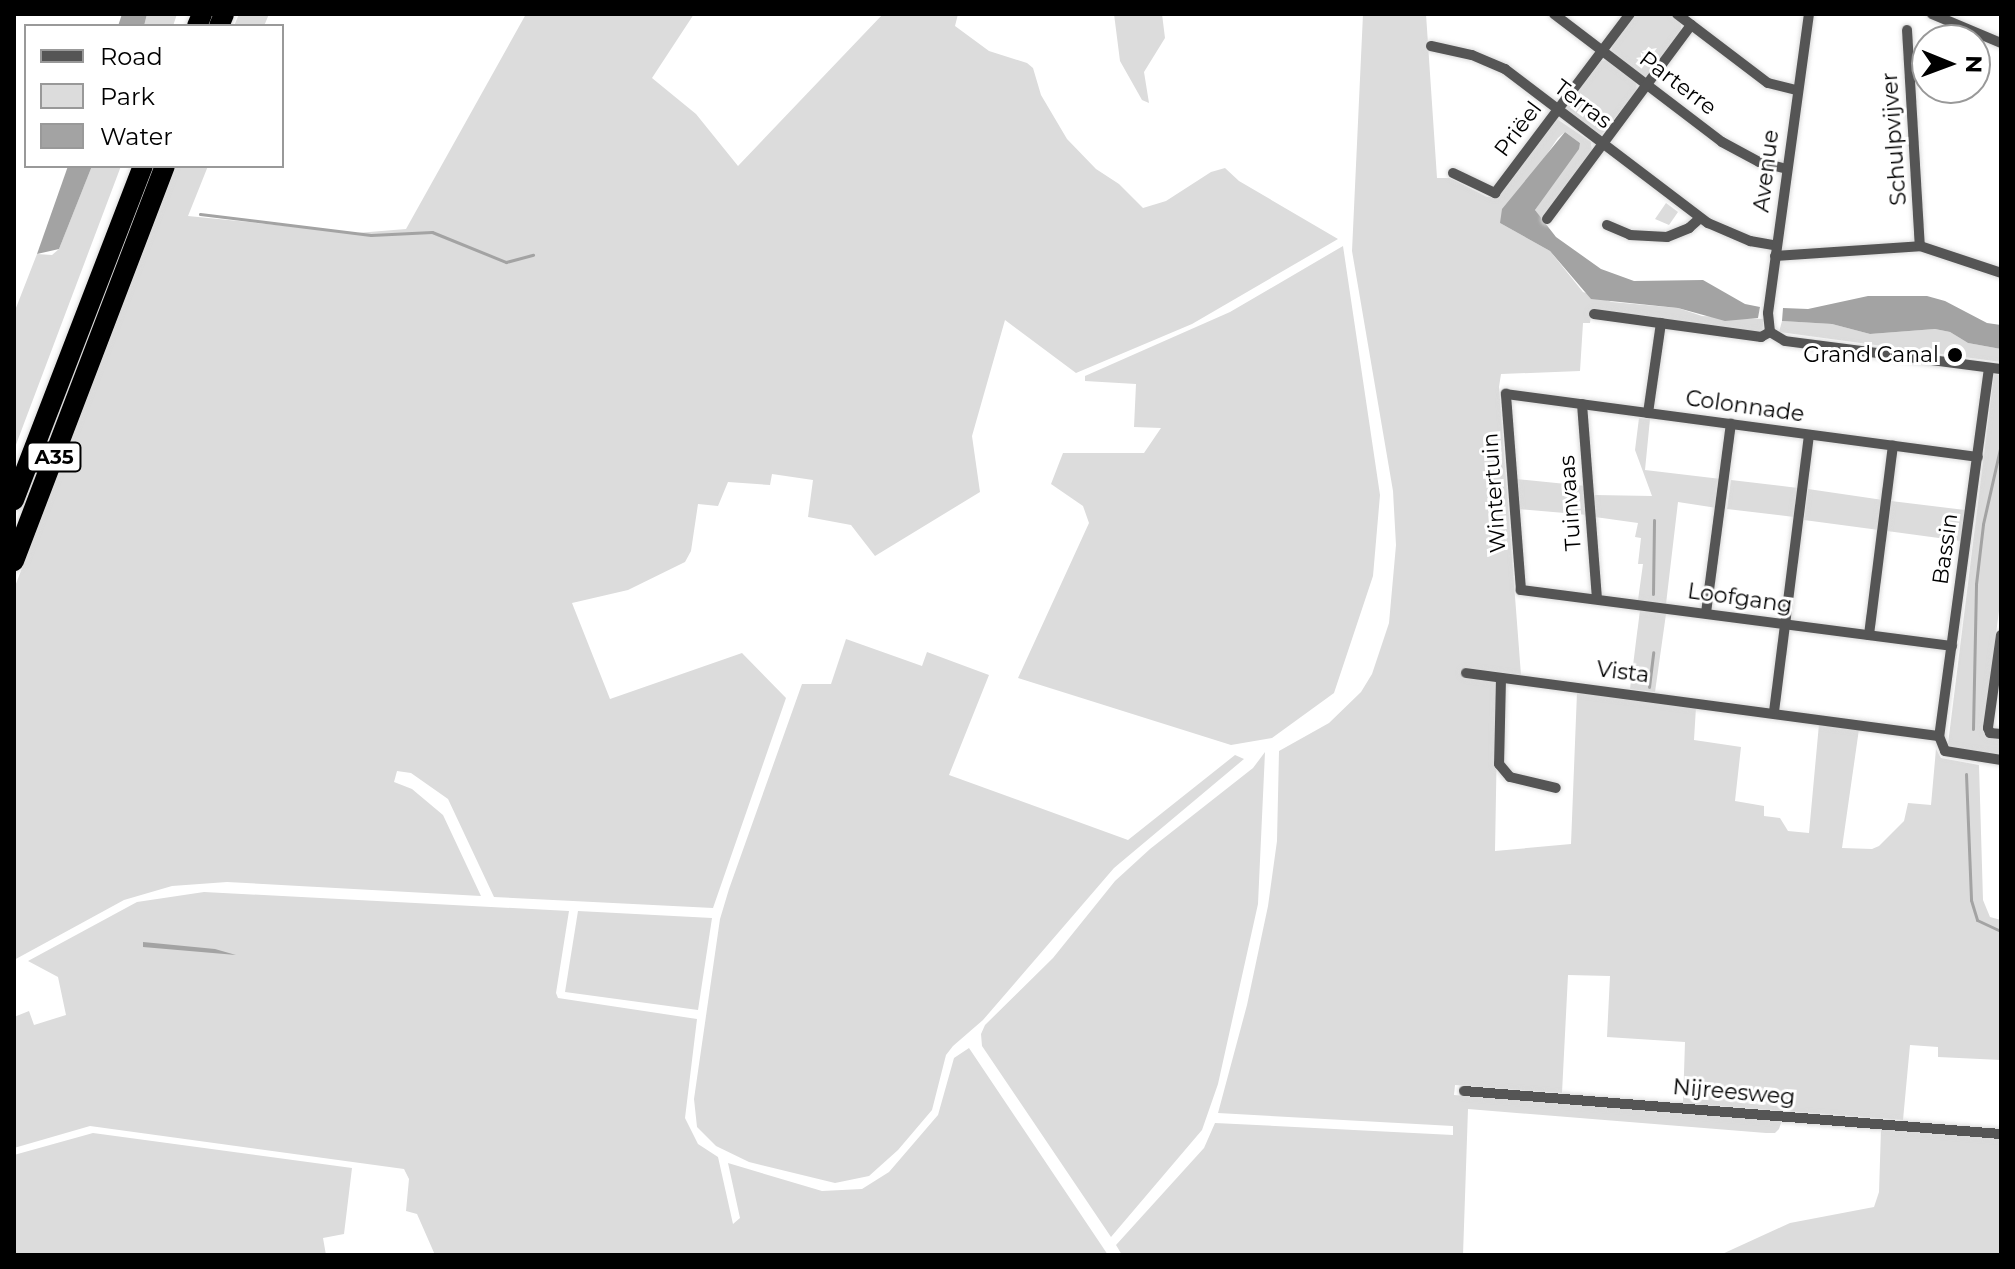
<!DOCTYPE html>
<meta charset="utf-8">
<style>
body{margin:0}
#map{position:relative;width:2015px;height:1269px;overflow:hidden;background:#fff;font-family:Montserrat,sans-serif}
div>[style]{position:absolute}
.green>*{inset:0;background:#dcdcdc}
.water>*{inset:0;background:#a3a3a3}
.stream>*{height:3px;margin:-1.5px;padding:0 1.5px;transform-origin:1.5px;border-radius:1.5px;background:#a3a3a3}
.roads{filter:drop-shadow(0 0 2px #dbdbdb) drop-shadow(0 0 2px #dbdbdb)}
.street>*{height:10px;margin:-5px;padding:0 5px;transform-origin:5px;border-radius:5px;background:#555}
.highway>*{height:20px;margin:-10px;padding:0 10px;transform-origin:10px;border-radius:10px;background:#000}
.dots>*{width:22px;height:22px;translate:-50% -50%;box-sizing:border-box;border:4px solid #fff;border-radius:50%}
span{translate:-50% -50%;white-space:nowrap;text-align:center;line-height:1.15;-webkit-text-stroke:6px #fff;paint-order:stroke}
.shield-label span{padding:2px 6px;background:#fff;border:2px solid;border-radius:6px;-webkit-text-stroke-width:0}
.shield-label{font-size:20px;color:#000;font-weight:700}
.street-label{font-size:22px;color:#000}
.poi-label{font-size:22px;color:#000}
.right{translate:-100% -50%;text-align:right}
.frame{position:absolute;inset:0;border:16px solid #000;pointer-events:none}
.legend{position:absolute;left:24px;top:24px;width:260px;height:144px;box-sizing:border-box;background:#fff;border:2px solid #999;margin:0;padding:10px 14px;list-style:none;font-size:24px;color:#000}
.legend li{display:flex;align-items:center;gap:16px;height:40px}
.legend b{width:40px;border:2px solid #999}
.north{position:absolute;left:1911px;top:24px;width:80px;height:80px;box-sizing:border-box;background:#fff;border:2px solid #999;border-radius:50%;rotate:91deg;font-size:22px;font-weight:700;line-height:32px;text-align:center;color:#000}
.north::after{content:'';display:block;margin:auto;width:28px;height:36px;background:#000;clip-path:polygon(50% 0,100% 100%,50% 72%,0 100%)}
</style>
<div id="map">
<div class="green">
<div style="clip-path:polygon(147px 14px,177px 14px,173px 26px,144px 26px)"></div>
<div style="clip-path:polygon(239px 14px,269px 14px,264px 26px,234px 26px)"></div>
<div style="clip-path:polygon(526px 14px,694px 14px,652px 78px,696px 114px,738px 166px,883px 14px,958px 14px,955px 26px,989px 51px,1027px 63px,1033px 68px,1041px 95px,1067px 139px,1096px 169px,1119px 184px,1143px 208px,1166px 201px,1211px 172px,1225px 168px,1239px 181px,1338px 239px,1192px 324px,1076px 373px,1005px 320px,972px 436px,980px 492px,875px 556px,851px 525px,808px 517px,813px 480px,772px 474px,770px 485px,728px 482px,718px 506px,698px 504px,691px 551px,685px 562px,628px 590px,572px 603px,610px 699px,742px 653px,786px 698px,713px 908px,494px 897px,448px 799px,411px 773px,397px 771px,394px 782px,412px 789px,443px 815px,481px 896px,227px 882px,172px 886px,124px 900px,14px 960px,14px 589px,176px 166px,208px 166px,188px 216px,357px 233px,406px 229px)"></div>
<div style="clip-path:polygon(1114px 14px,1162px 14px,1165px 38px,1144px 72px,1149px 103px,1142px 100px,1120px 61px)"></div>
<div style="clip-path:polygon(1363px 14px,1426px 14px,1437px 178px,1450px 178px,1487px 197px,1495px 197px,1557px 119px,1591px 142px,1592px 151px,1540px 220px,1535px 210px,1580px 143px,1565px 132px,1558px 138px,1500px 223px,1550px 251px,1583px 292px,1612px 302px,1678px 308px,1702px 316px,1764px 319px,1762px 332px,1592px 310px,1590px 323px,1583px 323px,1580px 371px,1501px 374px,1499px 387px,1521px 675px,1465px 668px,1498px 681px,1495px 851px,1571px 844px,1577px 692px,1696px 707px,1694px 740px,1741px 747px,1735px 801px,1764px 806px,1764px 816px,1780px 818px,1788px 831px,1809px 833px,1819px 724px,1859px 729px,1842px 848px,1872px 849px,1879px 846px,1904px 821px,1908px 803px,1931px 805px,1936px 749px,1941px 758px,1979px 765px,1983px 900px,1990px 917px,2001px 920px,2001px 1060px,1938px 1057px,1938px 1047px,1910px 1045px,1903px 1120px,1683px 1103px,1685px 1042px,1607px 1037px,1610px 976px,1568px 975px,1562px 1093px,1455px 1085px,1454px 1095px,1782px 1120px,1779px 1129px,1775px 1133px,1766px 1133px,1468px 1109px,1463px 1255px,1122px 1255px,1116px 1245px,1204px 1148px,1215px 1123px,1453px 1135px,1453px 1126px,1218px 1113px,1247px 1005px,1268px 906px,1277px 841px,1279px 751px,1329px 723px,1361px 692px,1372px 674px,1389px 623px,1396px 545px,1393px 491px,1352px 251px)"></div>
<div style="clip-path:polygon(1635px 14px,1671px 14px,1681px 24px,1681px 32px,1648px 76px,1642px 76px,1611px 52px,1613px 43px)"></div>
<div style="clip-path:polygon(1607px 60px,1636px 82px,1637px 91px,1600px 136px,1565px 108px,1601px 61px)"></div>
<div style="clip-path:polygon(92px 166px,121px 166px,14px 450px,14px 313px,37px 254px,52px 255px,59px 249px)"></div>
<div style="clip-path:polygon(1666px 203px,1678px 212px,1669px 225px,1655px 219px)"></div>
<div style="clip-path:polygon(1343px 246px,1380px 495px,1373px 576px,1334px 693px,1272px 738px,1231px 745px,1018px 678px,1089px 523px,1083px 506px,1051px 484px,1063px 453px,1144px 453px,1161px 428px,1134px 427px,1136px 384px,1085px 381px,1085px 376px,1230px 312px)"></div>
<div style="clip-path:polygon(1782px 321px,1832px 324px,1870px 334px,1935px 329px,1950px 332px,1968px 343px,2001px 349px,2001px 362px,1779px 332px)"></div>
<div style="clip-path:polygon(1994px 374px,2001px 375px,2001px 595px,1984px 728px,2001px 738px,2001px 755px,1953px 749px,1948px 744px)"></div>
<div style="clip-path:polygon(1639px 418px,1650px 419px,1645px 470px,1721px 479px,1717px 508px,1678px 502px,1666px 604px,1638px 600px,1643px 564px,1638px 564px,1641px 538px,1635px 537px,1638px 523px,1595px 517px,1594px 495px,1652px 496px,1635px 450px)"></div>
<div style="clip-path:polygon(1516px 479px,1586px 486px,1588px 515px,1518px 509px)"></div>
<div style="clip-path:polygon(1731px 480px,1798px 488px,1794px 517px,1727px 509px)"></div>
<div style="clip-path:polygon(1808px 489px,1883px 500px,1879px 530px,1804px 520px)"></div>
<div style="clip-path:polygon(1891px 501px,1965px 510px,1961px 541px,1887px 531px)"></div>
<div style="clip-path:polygon(1640px 610px,1666px 614px,1655px 692px,1630px 689px)"></div>
<div style="clip-path:polygon(846px 639px,922px 666px,927px 652px,989px 675px,949px 775px,1128px 840px,1235px 755px,1244px 759px,1114px 868px,983px 1020px,953px 1046px,946px 1055px,932px 1110px,898px 1150px,869px 1176px,835px 1183px,749px 1162px,716px 1146px,697px 1127px,694px 1099px,720px 919px,729px 889px,802px 684px,831px 684px)"></div>
<div style="clip-path:polygon(1265px 752px,1258px 904px,1218px 1084px,1202px 1130px,1111px 1237px,982px 1046px,981px 1034px,985px 1025px,1053px 958px,1115px 881px,1150px 849px,1253px 768px)"></div>
<div style="clip-path:polygon(204px 892px,569px 911px,556px 993px,558px 998px,697px 1019px,685px 1118px,698px 1144px,718px 1157px,733px 1224px,740px 1218px,728px 1163px,822px 1191px,862px 1189px,889px 1172px,938px 1115px,954px 1058px,969px 1048px,1108px 1255px,435px 1255px,417px 1214px,406px 1211px,409px 1179px,404px 1169px,90px 1126px,14px 1148px,14px 1017px,29px 1011px,34px 1025px,66px 1015px,58px 977px,28px 961px,137px 902px)"></div>
<div style="clip-path:polygon(578px 911px,712px 918px,698px 1010px,565px 992px)"></div>
<div style="clip-path:polygon(1881px 1129px,2001px 1137px,2001px 1255px,1720px 1255px,1790px 1223px,1874px 1207px,1879px 1192px)"></div>
<div style="clip-path:polygon(93px 1133px,352px 1168px,344px 1234px,323px 1238px,326px 1255px,14px 1255px,14px 1155px)"></div>
</div>
<div class="water">
<div style="clip-path:polygon(122px 14px,147px 14px,144px 26px,118px 26px)"></div>
<div style="clip-path:polygon(1565px 132px,1580px 143px,1579px 149px,1535px 210px,1556px 237px,1601px 269px,1634px 281px,1703px 280px,1745px 304px,1760px 307px,1758px 318px,1725px 321px,1678px 308px,1591px 299px,1550px 251px,1500px 223px,1502px 209px)"></div>
<div style="clip-path:polygon(68px 166px,92px 166px,59px 249px,37px 254px)"></div>
<div style="clip-path:polygon(1868px 296px,1927px 296px,1945px 301px,1987px 323px,2001px 325px,2001px 349px,1968px 343px,1950px 332px,1935px 329px,1870px 334px,1832px 324px,1782px 321px,1783px 308px,1808px 309px)"></div>
<div style="clip-path:polygon(143px 942px,215px 949px,236px 955px,143px 947px)"></div>
</div>
<div class="stream">
<div style="left:200px;top:214px;width:172px;rotate:7deg"></div>
<div style="left:371px;top:235px;width:61px;rotate:-2.8deg"></div>
<div style="left:432px;top:232px;width:80px;rotate:22.1deg"></div>
<div style="left:506px;top:262px;width:28px;rotate:-15deg"></div>
<div style="left:1653px;top:594px;width:74px;rotate:-89.2deg"></div>
<div style="left:1649px;top:687px;width:35px;rotate:-83deg"></div>
<div style="left:1973px;top:729px;width:145px;rotate:-88.8deg"></div>
<div style="left:1976px;top:584px;width:60px;rotate:-83.3deg"></div>
<div style="left:1983px;top:524px;width:82px;rotate:-77.3deg"></div>
<div style="left:1966px;top:774px;width:126px;rotate:87.7deg"></div>
<div style="left:1971px;top:900px;width:21px;rotate:73deg"></div>
<div style="left:1977px;top:920px;width:26px;rotate:25deg"></div>
</div>
<div class="roads">
<div class="street">
<div style="left:1554px;top:14px;width:211px;rotate:37.3deg"></div>
<div style="left:1722px;top:142px;width:42px;rotate:28.4deg"></div>
<div style="left:1759px;top:162px;width:29px;rotate:14deg"></div>
<div style="left:1677px;top:14px;width:114px;rotate:37.2deg"></div>
<div style="left:1768px;top:83px;width:30px;rotate:14deg"></div>
<div style="left:1932px;top:14px;width:75px;rotate:22.8deg"></div>
<div style="left:1907px;top:30px;width:216px;rotate:86.6deg"></div>
<div style="left:1431px;top:46px;width:42px;rotate:12.4deg"></div>
<div style="left:1472px;top:55px;width:36px;rotate:23deg"></div>
<div style="left:1505px;top:69px;width:255px;rotate:37.2deg"></div>
<div style="left:1708px;top:223px;width:46px;rotate:23.2deg"></div>
<div style="left:1750px;top:241px;width:27px;rotate:10deg"></div>
<div style="left:1453px;top:173px;width:47px;rotate:25.5deg"></div>
<div style="left:1495px;top:193px;width:224px;rotate:-53deg"></div>
<div style="left:1547px;top:219px;width:242px;rotate:-53.4deg"></div>
<div style="left:1607px;top:225px;width:25px;rotate:23deg"></div>
<div style="left:1630px;top:235px;width:37px;rotate:3deg"></div>
<div style="left:1667px;top:237px;width:24px;rotate:-22deg"></div>
<div style="left:1689px;top:228px;width:15px;rotate:-42deg"></div>
<div style="left:1775px;top:256px;width:145px;rotate:-3.9deg"></div>
<div style="left:1920px;top:246px;width:85px;rotate:18.4deg"></div>
<div style="left:1594px;top:314px;width:169px;rotate:7.8deg"></div>
<div style="left:1761px;top:337px;width:10px;rotate:-29deg"></div>
<div style="left:1770px;top:332px;width:19px;rotate:-96deg"></div>
<div style="left:1768px;top:313px;width:302px;rotate:-82.2deg"></div>
<div style="left:1770px;top:332px;width:17px;rotate:31deg"></div>
<div style="left:1785px;top:341px;width:218px;rotate:7.4deg"></div>
<div style="left:1989px;top:368px;width:371px;rotate:97.7deg"></div>
<div style="left:1939px;top:736px;width:16px;rotate:68deg"></div>
<div style="left:1945px;top:751px;width:57px;rotate:9.1deg"></div>
<div style="left:1582px;top:404px;width:195px;rotate:85.6deg"></div>
<div style="left:1648px;top:413px;width:91px;rotate:-81.8deg"></div>
<div style="left:1706px;top:613px;width:191px;rotate:-82.5deg"></div>
<div style="left:1869px;top:635px;width:191px;rotate:-82.8deg"></div>
<div style="left:2001px;top:635px;width:94px;rotate:98deg"></div>
<div style="left:1988px;top:728px;width:5px;rotate:68deg"></div>
<div style="left:1990px;top:733px;width:11px;rotate:5deg"></div>
<div style="left:1952px;top:646px;width:435px;rotate:-172.6deg"></div>
<div style="left:1521px;top:590px;width:197px;rotate:-94.4deg"></div>
<div style="left:1506px;top:394px;width:476px;rotate:7.6deg"></div>
<div style="left:1466px;top:673px;width:477px;rotate:7.6deg"></div>
<div style="left:1501px;top:678px;width:86px;rotate:91.3deg"></div>
<div style="left:1499px;top:764px;width:17px;rotate:50deg"></div>
<div style="left:1510px;top:777px;width:47px;rotate:13.4deg"></div>
<div style="left:1774px;top:712px;width:279px;rotate:-82.8deg"></div>
<div style="left:1464px;top:1091px;width:539px;rotate:4.58deg"></div>
</div>
<div class="highway">
<div style="left:197px;top:26px;width:13px;rotate:-67deg"></div>
<div style="left:219px;top:26px;width:13px;rotate:-67deg"></div>
<div style="left:14px;top:500px;width:358px;rotate:-68.9deg"></div>
<div style="left:14px;top:561px;width:423px;rotate:-69.1deg"></div>
</div>
</div>
<div class="dots">
<div style="left:1955px;top:355px;background:#000"></div>
</div>
<div class="shield-label">
<span style="left:54px;top:457px">A35</span>
</div>
<div class="street-label">
<span style="left:1678px;top:83px;rotate:37deg">Parterre</span>
<span style="left:1583px;top:104px;rotate:37deg">Terras</span>
<span style="left:1518px;top:129px;rotate:-53deg">Priëel</span>
<span style="left:1894px;top:139px;rotate:-94deg">Schulpvijver</span>
<span style="left:1766px;top:171px;rotate:-83deg">Avenue</span>
<span style="left:1745px;top:406px;rotate:8deg">Colonnade</span>
<span style="left:1494px;top:493px;rotate:-94deg">Wintertuin</span>
<span style="left:1570px;top:503px;rotate:-94deg">Tuinvaas</span>
<span style="left:1945px;top:549px;rotate:-82deg">Bassin</span>
<span style="left:1740px;top:598px;rotate:8deg">Loofgang</span>
<span style="left:1623px;top:672px;rotate:7deg">Vista</span>
<span style="left:1734px;top:1092px;rotate:5deg">Nijreesweg</span>
</div>
<div class="poi-label">
<span class="right" style="left:1939px;top:355px">Grand Canal</span>
</div>
<div class="frame"></div>
<ul class="legend">
<li><b style="height:10px;background:#555"></b>Road</li>
<li><b style="height:22px;background:#dcdcdc"></b>Park</li>
<li><b style="height:22px;background:#a3a3a3"></b>Water</li>
</ul>
<div class="north">N</div>
</div>
